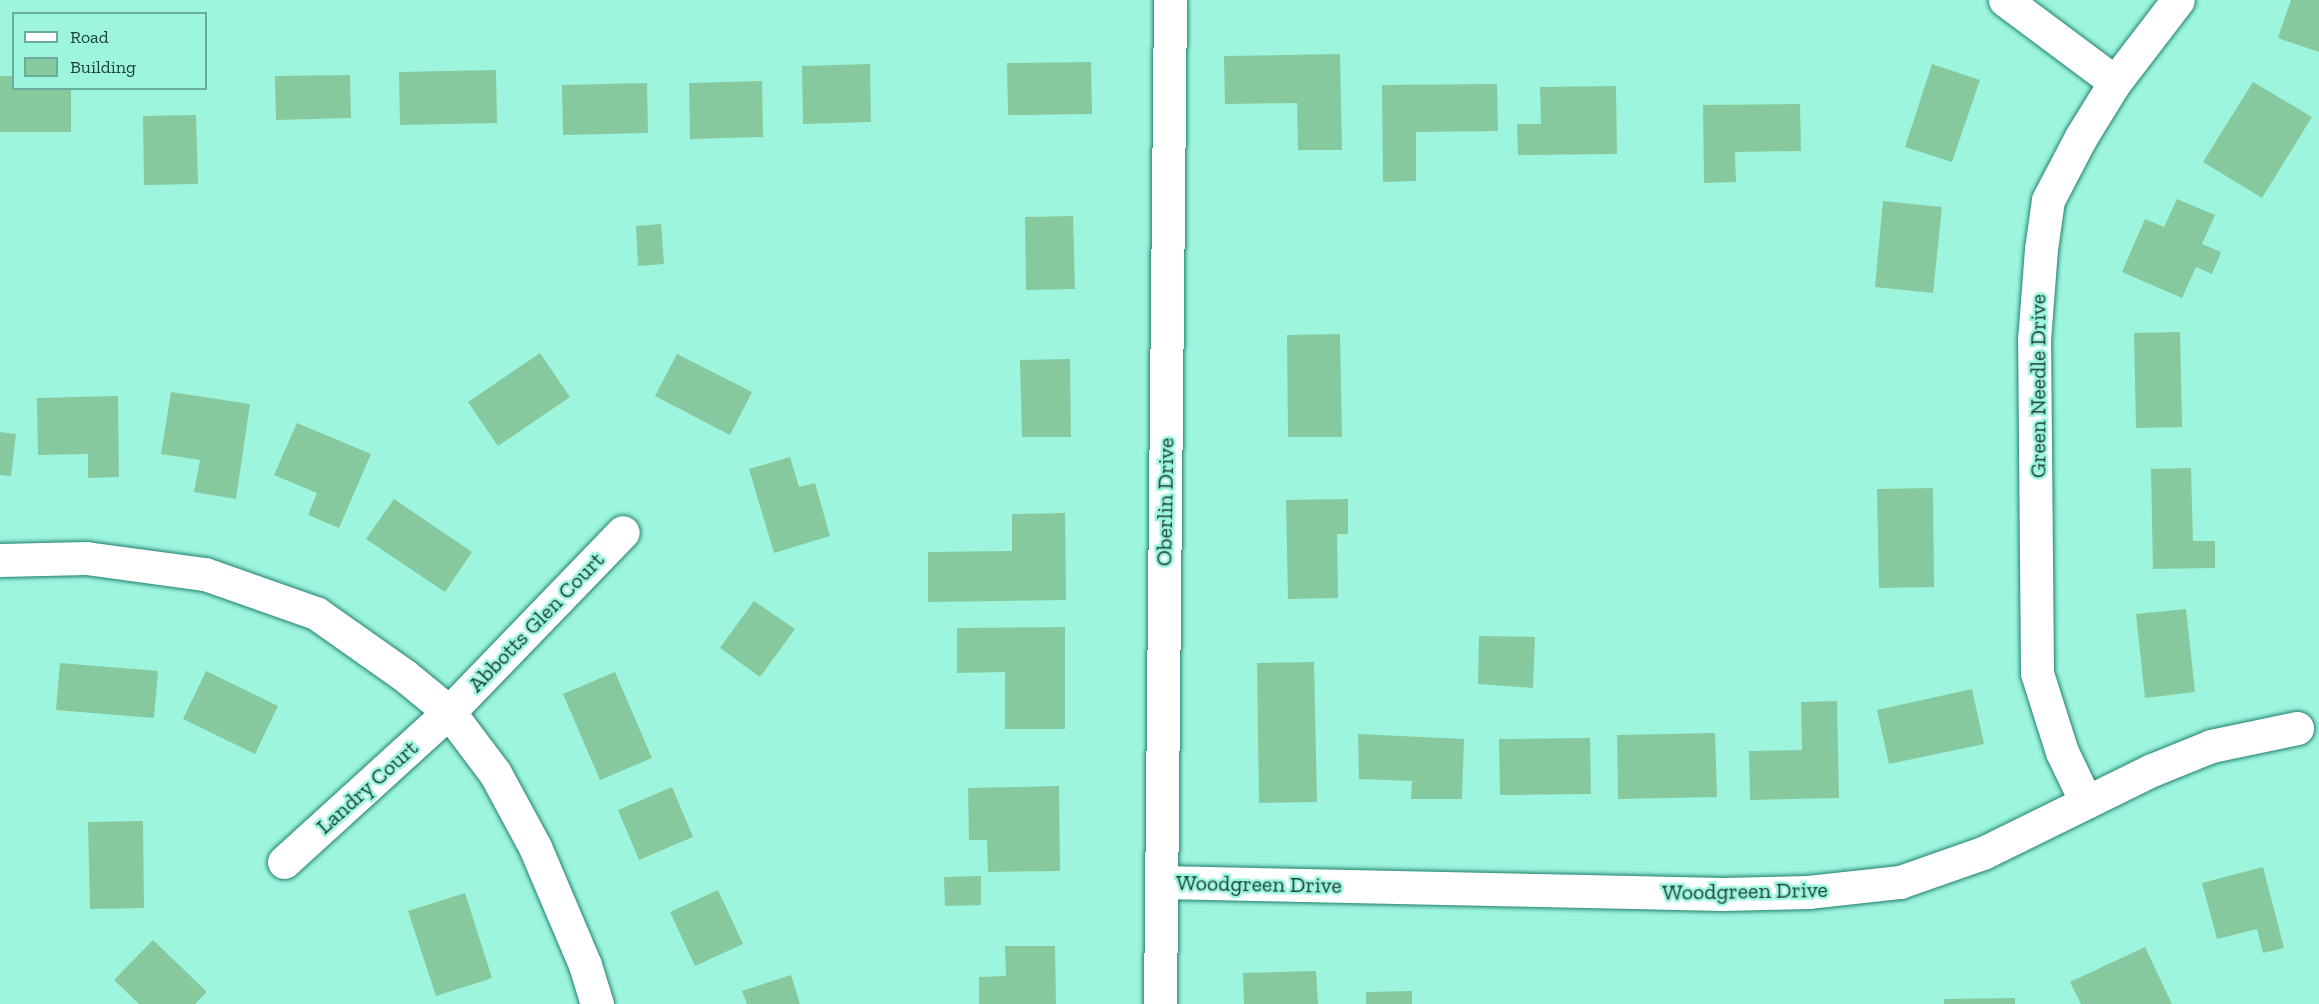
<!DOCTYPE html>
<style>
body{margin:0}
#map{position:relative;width:2319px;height:1004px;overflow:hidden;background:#9df5de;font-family:"Zilla Slab",serif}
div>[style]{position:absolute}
.building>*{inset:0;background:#86c99f}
.roads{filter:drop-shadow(0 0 2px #22806d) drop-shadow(0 0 2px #22806d)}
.street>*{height:33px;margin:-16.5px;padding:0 16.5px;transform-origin:16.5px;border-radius:16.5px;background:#fff}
span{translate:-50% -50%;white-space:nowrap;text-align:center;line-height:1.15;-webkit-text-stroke:5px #9df5de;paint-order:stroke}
.street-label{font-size:22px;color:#1d4239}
.legend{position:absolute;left:12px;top:12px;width:195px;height:78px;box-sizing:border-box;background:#9df5de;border:2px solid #6aad9c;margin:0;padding:8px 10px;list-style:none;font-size:18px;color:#1d4239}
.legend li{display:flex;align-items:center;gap:12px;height:30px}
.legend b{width:30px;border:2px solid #6aad9c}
</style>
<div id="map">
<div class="building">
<div style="clip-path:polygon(2291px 0,2319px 0,2319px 52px,2278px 38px)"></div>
<div style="clip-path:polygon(1340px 54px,1342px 150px,1298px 150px,1297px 103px,1225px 104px,1224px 56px)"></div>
<div style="clip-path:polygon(1091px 62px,1092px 114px,1008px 115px,1007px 63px)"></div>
<div style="clip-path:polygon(870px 64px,871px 122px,803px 124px,802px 66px)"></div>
<div style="clip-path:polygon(1932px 64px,1980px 80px,1952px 162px,1905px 147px)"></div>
<div style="clip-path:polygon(496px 70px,497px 123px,400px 125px,399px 72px)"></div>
<div style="clip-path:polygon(350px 75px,351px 118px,276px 120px,275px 76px)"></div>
<div style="clip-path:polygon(0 76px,14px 76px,14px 88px,71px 88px,71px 132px,0 132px)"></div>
<div style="clip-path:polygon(762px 81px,763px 137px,690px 139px,689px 83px)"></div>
<div style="clip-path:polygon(2253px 82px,2312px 117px,2262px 198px,2203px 162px)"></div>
<div style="clip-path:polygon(647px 83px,648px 133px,563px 135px,562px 85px)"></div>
<div style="clip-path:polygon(1497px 84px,1498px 131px,1416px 132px,1416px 181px,1383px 182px,1382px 85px)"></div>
<div style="clip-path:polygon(1616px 86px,1617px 154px,1518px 155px,1517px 124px,1541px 124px,1540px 87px)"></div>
<div style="clip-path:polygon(1800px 104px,1801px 151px,1735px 152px,1736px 182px,1704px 183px,1703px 105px)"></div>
<div style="clip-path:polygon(196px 115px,198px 184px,144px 185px,143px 116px)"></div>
<div style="clip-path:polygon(2177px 199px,2215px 215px,2202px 244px,2221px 252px,2212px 274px,2196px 267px,2182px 298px,2122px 272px,2145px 219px,2164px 227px)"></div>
<div style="clip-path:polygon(1883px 201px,1942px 207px,1933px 293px,1875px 287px)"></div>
<div style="clip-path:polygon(1073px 216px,1075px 289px,1026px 290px,1025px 217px)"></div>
<div style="clip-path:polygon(661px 224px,664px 264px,638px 266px,636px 226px)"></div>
<div style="clip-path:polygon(2180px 332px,2182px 427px,2136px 428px,2134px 333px)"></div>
<div style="clip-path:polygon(1340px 334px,1342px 437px,1288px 437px,1287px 335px)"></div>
<div style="clip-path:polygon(540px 353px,570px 397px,498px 446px,468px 402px)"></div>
<div style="clip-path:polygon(677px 354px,752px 392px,730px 435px,655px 396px)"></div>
<div style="clip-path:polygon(1070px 359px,1071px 437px,1022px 437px,1020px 360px)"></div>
<div style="clip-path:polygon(171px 392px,250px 404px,236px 499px,194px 492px,200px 460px,161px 454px)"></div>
<div style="clip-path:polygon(118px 396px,119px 477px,88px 478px,88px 454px,38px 455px,37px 398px)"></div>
<div style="clip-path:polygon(297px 423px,371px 454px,339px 528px,308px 515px,317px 493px,274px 475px)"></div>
<div style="clip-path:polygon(0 432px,16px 434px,11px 476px,0 475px)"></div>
<div style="clip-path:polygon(790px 457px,799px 487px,815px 483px,830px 536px,774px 553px,749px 469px)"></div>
<div style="clip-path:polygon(2191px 468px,2193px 541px,2215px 541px,2215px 568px,2153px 569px,2151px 469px)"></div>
<div style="clip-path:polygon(1933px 488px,1934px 587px,1879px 588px,1877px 489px)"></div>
<div style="clip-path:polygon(394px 499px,472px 552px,445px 592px,366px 539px)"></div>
<div style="clip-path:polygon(1348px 499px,1348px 534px,1337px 534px,1338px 598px,1288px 599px,1286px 500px)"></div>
<div style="clip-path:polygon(1065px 513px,1066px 600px,928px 602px,928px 552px,1012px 551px,1012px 514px)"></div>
<div style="clip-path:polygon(754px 601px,795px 629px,760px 677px,720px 648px)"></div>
<div style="clip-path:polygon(2186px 609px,2195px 692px,2145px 698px,2136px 614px)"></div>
<div style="clip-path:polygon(1065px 627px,1065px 729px,1005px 729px,1005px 672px,957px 673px,957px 628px)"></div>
<div style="clip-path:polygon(1479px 636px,1535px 637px,1533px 688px,1478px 684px)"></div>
<div style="clip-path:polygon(1314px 662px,1317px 802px,1259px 803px,1257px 663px)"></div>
<div style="clip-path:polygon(60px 663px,158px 671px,154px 718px,56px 710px)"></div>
<div style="clip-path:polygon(206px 671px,278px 706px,255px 754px,183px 719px)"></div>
<div style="clip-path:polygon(615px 672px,652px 758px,600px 780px,563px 694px)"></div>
<div style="clip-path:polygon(1972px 689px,1984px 744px,1889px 764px,1877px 710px)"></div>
<div style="clip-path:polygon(1837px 701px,1839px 798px,1750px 800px,1749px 751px,1802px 750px,1801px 702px)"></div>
<div style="clip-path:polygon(1715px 733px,1717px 797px,1618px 799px,1617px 735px)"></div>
<div style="clip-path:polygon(1358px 734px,1464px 739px,1462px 799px,1411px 799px,1412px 781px,1359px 779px)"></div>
<div style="clip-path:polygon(1590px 738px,1591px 794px,1500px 795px,1499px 739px)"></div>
<div style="clip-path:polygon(1059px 786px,1060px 871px,988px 872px,987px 840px,969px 840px,968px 788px)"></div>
<div style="clip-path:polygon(672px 787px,693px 837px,639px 860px,618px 810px)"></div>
<div style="clip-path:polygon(143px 821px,144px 908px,90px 909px,88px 822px)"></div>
<div style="clip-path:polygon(2263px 867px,2284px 948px,2263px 953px,2257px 929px,2217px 939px,2202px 883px)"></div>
<div style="clip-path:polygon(981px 876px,981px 905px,945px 906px,944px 877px)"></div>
<div style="clip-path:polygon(718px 890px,743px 944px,695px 966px,670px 912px)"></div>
<div style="clip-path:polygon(465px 893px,492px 978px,436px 996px,408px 911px)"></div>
<div style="clip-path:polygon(153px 940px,207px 992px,195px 1004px,139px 1004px,114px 980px)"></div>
<div style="clip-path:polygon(1005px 946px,1055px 946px,1056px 1004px,979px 1004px,979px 977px,1006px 976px)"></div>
<div style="clip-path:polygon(2145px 947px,2172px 1004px,2081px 1004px,2070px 982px)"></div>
<div style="clip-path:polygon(1316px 971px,1318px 1004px,1244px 1004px,1243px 973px)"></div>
<div style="clip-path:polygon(791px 975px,800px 1004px,747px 1004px,742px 991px)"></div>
<div style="clip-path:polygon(1412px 991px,1412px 1004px,1366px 1004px,1366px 992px)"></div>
<div style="clip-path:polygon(2015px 998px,2015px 1004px,1944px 1004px,1944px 999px)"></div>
</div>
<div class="roads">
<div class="street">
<div style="left:2005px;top:0;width:137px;rotate:36.7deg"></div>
<div style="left:0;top:560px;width:86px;rotate:-1.3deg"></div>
<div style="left:86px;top:558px;width:120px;rotate:7.7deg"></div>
<div style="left:205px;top:574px;width:118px;rotate:19.4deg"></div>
<div style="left:316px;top:613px;width:108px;rotate:35.2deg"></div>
<div style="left:404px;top:675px;width:58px;rotate:39.4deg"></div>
<div style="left:449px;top:712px;width:76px;rotate:53deg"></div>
<div style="left:495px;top:773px;width:84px;rotate:61.6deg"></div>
<div style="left:535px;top:847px;width:128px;rotate:67deg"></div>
<div style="left:585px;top:965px;width:41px;rotate:72.9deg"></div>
<div style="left:2086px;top:802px;width:55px;rotate:-115.6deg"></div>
<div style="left:2062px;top:752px;width:83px;rotate:-107.6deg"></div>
<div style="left:2037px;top:673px;width:333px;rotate:-90.5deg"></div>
<div style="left:2034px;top:340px;width:91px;rotate:-85.6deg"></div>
<div style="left:2041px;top:249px;width:49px;rotate:-81.9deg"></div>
<div style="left:2048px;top:200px;width:71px;rotate:-62.4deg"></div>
<div style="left:2081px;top:137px;width:65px;rotate:-58.3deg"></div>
<div style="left:2115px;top:82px;width:103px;rotate:-52.5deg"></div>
<div style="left:284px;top:862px;width:223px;rotate:-42.3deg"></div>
<div style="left:449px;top:712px;width:250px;rotate:-46deg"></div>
<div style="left:1161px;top:882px;width:562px;rotate:1.22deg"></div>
<div style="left:1723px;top:894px;width:85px;rotate:-1.3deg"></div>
<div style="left:1808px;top:892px;width:93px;rotate:-6.2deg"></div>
<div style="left:1900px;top:882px;width:88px;rotate:-19.3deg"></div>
<div style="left:1983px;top:853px;width:188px;rotate:-26.2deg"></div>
<div style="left:2152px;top:770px;width:64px;rotate:-22.1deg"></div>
<div style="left:2211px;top:746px;width:88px;rotate:-11.8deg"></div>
<div style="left:1160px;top:1004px;width:1004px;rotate:-89.43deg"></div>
</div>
</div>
<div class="street-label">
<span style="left:2038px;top:386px;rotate:-90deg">Green Needle Drive</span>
<span style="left:1165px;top:502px;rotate:-89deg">Oberlin Drive</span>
<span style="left:536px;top:622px;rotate:-46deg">Abbotts Glen Court</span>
<span style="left:367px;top:787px;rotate:-42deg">Landry Court</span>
<span style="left:1259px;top:884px;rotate:1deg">Woodgreen Drive</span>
<span style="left:1745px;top:891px;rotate:-1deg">Woodgreen Drive</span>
</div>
<ul class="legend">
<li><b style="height:8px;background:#fff"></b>Road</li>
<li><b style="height:16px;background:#86c99f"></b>Building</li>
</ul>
</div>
